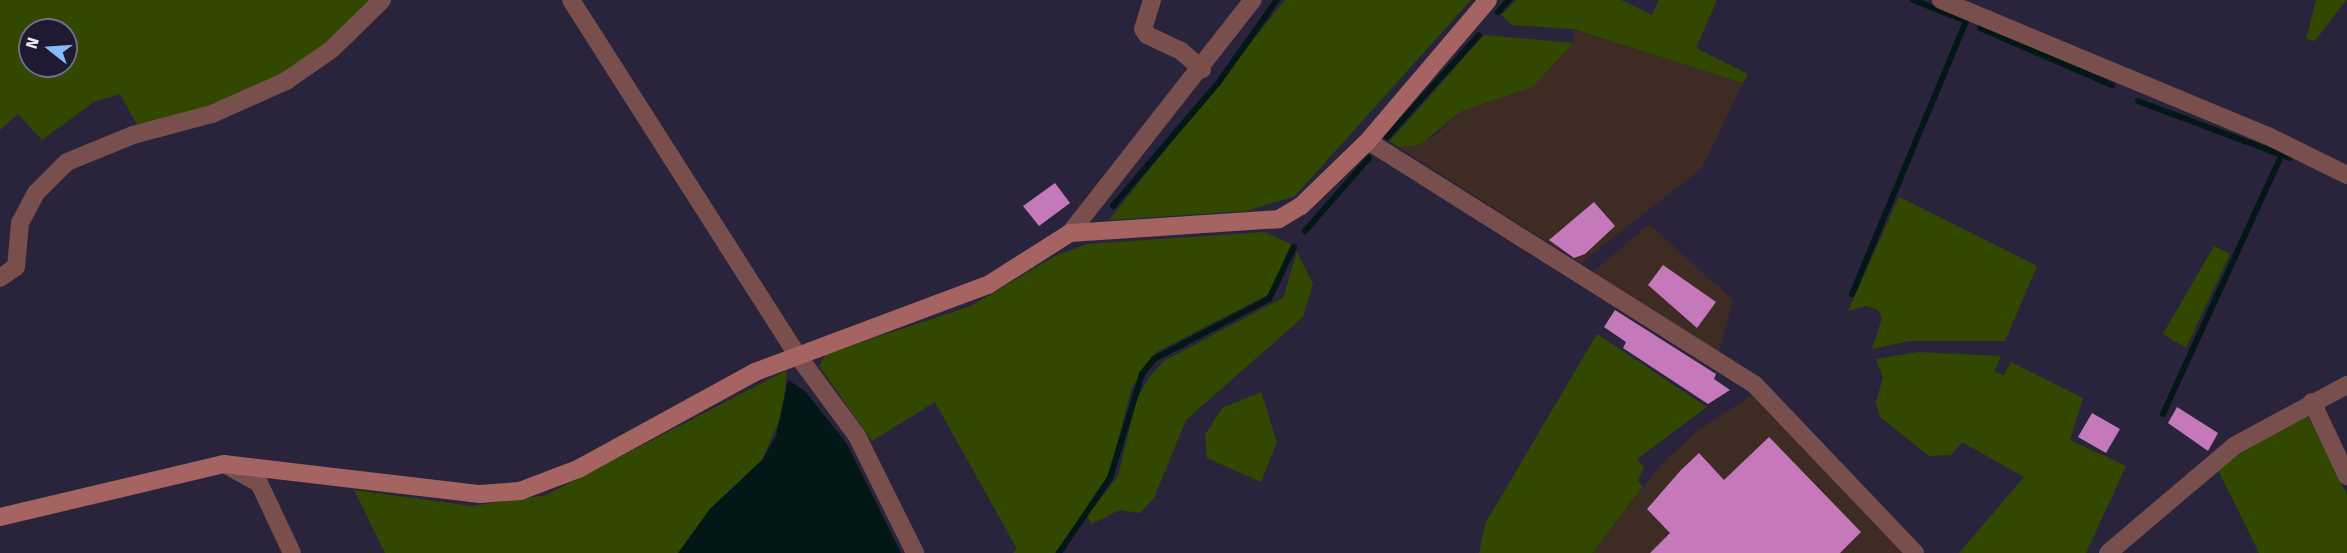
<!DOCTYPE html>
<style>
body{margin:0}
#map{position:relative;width:2347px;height:553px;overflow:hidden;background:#29243b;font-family:"Fira Sans",sans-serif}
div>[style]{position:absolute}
.industrial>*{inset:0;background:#3d2b24}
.green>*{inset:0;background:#324800}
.water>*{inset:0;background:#041717}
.stream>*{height:6px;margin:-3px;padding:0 3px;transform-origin:3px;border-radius:3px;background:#041717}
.building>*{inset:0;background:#c579ba}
.street>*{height:18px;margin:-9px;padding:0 9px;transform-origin:9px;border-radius:9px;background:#794f4d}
.secondary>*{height:18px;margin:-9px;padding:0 9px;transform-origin:9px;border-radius:9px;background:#a56361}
span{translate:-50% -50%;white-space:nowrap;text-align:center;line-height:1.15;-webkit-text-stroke:6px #1f1a31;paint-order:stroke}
.north{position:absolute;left:18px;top:18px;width:60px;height:60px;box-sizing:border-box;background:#1f1a31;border:2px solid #716d81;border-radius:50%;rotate:287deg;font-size:16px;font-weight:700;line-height:24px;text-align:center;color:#edeafa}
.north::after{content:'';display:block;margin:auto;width:21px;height:27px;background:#85bbfb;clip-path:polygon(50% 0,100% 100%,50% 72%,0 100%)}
</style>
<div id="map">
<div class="industrial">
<div style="clip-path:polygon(1573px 29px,1743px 83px,1702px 168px,1581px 263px,1398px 147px,1434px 136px,1462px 111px,1533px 87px,1573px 43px)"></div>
<div style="clip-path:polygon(1649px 224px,1733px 300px,1719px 352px,1593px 272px)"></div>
<div style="clip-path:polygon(1755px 393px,1907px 553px,1592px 553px,1660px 466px,1697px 431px)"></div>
</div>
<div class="green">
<div style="clip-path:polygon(evenodd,0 0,375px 0,303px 65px,219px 107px,139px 128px,120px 94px,94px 102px,42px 140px,18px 114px,0 130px,0 0,30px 30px,66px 30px,66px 66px,30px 66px,30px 30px)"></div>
<div style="clip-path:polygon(1285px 0,1471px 0,1295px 196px,1246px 211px,1109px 220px)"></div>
<div style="clip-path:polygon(1516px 0,1621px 0,1652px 15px,1659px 0,1717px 0,1696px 48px,1748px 74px,1743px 83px,1573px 29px,1512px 25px,1501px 15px)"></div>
<div style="clip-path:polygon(2316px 0,2346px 0,2315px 41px,2306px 39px)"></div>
<div style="clip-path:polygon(1484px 35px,1573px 43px,1533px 87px,1462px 111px,1419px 145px,1398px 147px,1390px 141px)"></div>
<div style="clip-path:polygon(1899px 197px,2037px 266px,2005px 341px,1909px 341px,1872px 349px,1882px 318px,1878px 310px,1866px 306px,1848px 311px)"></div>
<div style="clip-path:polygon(1264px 232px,1291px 244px,1269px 294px,1156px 352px,1132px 387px,1108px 478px,1055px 553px,1013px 553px,1017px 549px,935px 402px,872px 441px,819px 366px,826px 354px,971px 306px,1055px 256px,1087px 244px)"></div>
<div style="clip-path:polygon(2214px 246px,2230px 254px,2186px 348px,2163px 334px)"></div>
<div style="clip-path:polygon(1297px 252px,1313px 284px,1303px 317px,1186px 420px,1154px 498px,1140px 513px,1119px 510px,1092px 524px,1087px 516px,1118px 476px,1137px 398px,1150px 376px,1164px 361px,1283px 298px)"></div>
<div style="clip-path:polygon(1597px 334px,1707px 407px,1637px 459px,1644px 467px,1638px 481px,1643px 487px,1592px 553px,1479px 553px,1485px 524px)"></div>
<div style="clip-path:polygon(1918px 352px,2001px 356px,1994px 372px,2004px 375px,2011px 362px,2083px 398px,2070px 440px,2126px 466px,2086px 553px,1959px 553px,2024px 477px,1962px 442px,1951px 455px,1929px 456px,1880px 417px,1876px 402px,1883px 377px,1876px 359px)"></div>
<div style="clip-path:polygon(787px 370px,782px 414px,762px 460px,710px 509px,678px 553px,385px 553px,354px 490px,472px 506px,546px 495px)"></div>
<div style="clip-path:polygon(1261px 392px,1277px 442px,1261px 482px,1207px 458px,1205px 435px,1222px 408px)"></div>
<div style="clip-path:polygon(2306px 412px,2347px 495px,2347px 553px,2259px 553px,2217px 468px)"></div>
</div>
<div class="water">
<div style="clip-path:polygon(788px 380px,805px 391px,847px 444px,901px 553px,678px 553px,710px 509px,762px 460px,776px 436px)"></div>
</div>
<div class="stream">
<div style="left:1498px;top:12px;width:16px;rotate:-47deg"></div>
<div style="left:1980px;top:28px;width:144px;rotate:23.4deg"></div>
<div style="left:2138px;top:101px;width:162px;rotate:20.6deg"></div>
<div style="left:1387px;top:137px;width:137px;rotate:-48deg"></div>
<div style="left:1113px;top:206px;width:162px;rotate:-49.5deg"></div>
<div style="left:1218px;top:83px;width:102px;rotate:-54.6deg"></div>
<div style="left:1305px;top:231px;width:97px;rotate:-48.8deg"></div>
<div style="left:1852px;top:294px;width:296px;rotate:-67.3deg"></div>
<div style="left:1966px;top:21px;width:57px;rotate:-158.4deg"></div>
<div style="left:2163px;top:414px;width:281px;rotate:-65.4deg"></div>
<div style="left:1059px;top:553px;width:91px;rotate:-55.8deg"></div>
<div style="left:1110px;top:478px;width:109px;rotate:-72.9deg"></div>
<div style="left:1142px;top:374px;width:19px;rotate:-51deg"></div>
<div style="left:1154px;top:359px;width:130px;rotate:-27.6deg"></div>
<div style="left:1269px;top:299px;width:58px;rotate:-64.3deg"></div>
</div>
<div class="building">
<div style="clip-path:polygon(1055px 183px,1070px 203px,1039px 226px,1023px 206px)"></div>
<div style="clip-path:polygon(1594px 202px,1615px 226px,1585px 254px,1574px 258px,1549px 240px)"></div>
<div style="clip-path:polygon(1663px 265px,1716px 302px,1697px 328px,1648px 285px)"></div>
<div style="clip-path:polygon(1615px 310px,1716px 374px,1714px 379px,1730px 390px,1708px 404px,1623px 348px,1626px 342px,1604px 327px)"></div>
<div style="clip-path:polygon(2177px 407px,2218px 433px,2208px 451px,2168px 423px)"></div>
<div style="clip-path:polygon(2092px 413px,2120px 429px,2106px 453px,2078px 437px)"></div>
<div style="clip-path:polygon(1769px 437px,1861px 532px,1840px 553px,1650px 553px,1670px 533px,1647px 509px,1681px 470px,1699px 453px,1724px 480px)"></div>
</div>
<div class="street">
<div style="left:571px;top:0;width:422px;rotate:57.5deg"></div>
<div style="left:798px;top:356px;width:99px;rotate:53.6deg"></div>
<div style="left:857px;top:436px;width:131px;rotate:63.6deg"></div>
<div style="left:1152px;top:0;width:30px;rotate:107deg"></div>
<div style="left:1143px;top:29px;width:7px;rotate:56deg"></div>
<div style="left:1147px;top:35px;width:38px;rotate:25deg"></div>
<div style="left:1181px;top:51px;width:28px;rotate:41deg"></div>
<div style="left:1941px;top:0;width:354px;rotate:22.6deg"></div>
<div style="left:2268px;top:136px;width:88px;rotate:26.3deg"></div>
<div style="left:1368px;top:141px;width:457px;rotate:32.2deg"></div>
<div style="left:1755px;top:385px;width:232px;rotate:46.4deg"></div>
<div style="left:1070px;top:233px;width:296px;rotate:-51.9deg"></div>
<div style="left:0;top:278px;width:19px;rotate:-35deg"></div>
<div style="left:16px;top:267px;width:44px;rotate:-84.8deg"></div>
<div style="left:20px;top:223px;width:34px;rotate:-62deg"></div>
<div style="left:36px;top:193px;width:44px;rotate:-45deg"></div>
<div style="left:67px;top:162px;width:71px;rotate:-22.2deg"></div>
<div style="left:133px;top:135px;width:82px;rotate:-14.9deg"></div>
<div style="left:212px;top:114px;width:81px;rotate:-24deg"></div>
<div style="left:286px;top:81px;width:56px;rotate:-34.8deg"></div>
<div style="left:332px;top:49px;width:70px;rotate:-44.4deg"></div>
<div style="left:2312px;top:402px;width:82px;rotate:64.7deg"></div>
<div style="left:226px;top:465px;width:38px;rotate:29deg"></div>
<div style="left:259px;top:483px;width:77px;rotate:64.8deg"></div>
<div style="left:2108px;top:553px;width:165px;rotate:-40.3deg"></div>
<div style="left:2234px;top:446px;width:128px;rotate:-28.4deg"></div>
</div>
<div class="secondary">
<div style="left:0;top:517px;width:230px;rotate:-13.3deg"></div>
<div style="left:224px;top:464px;width:258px;rotate:6.7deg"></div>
<div style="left:480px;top:494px;width:40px;rotate:-4.3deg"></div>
<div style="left:520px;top:491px;width:62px;rotate:-20.8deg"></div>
<div style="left:578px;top:469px;width:202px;rotate:-28.7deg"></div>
<div style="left:755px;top:372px;width:249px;rotate:-20.5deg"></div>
<div style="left:988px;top:285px;width:97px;rotate:-32.4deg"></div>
<div style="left:1070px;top:233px;width:209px;rotate:-3.8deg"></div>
<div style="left:1279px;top:219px;width:26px;rotate:-31deg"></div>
<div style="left:1301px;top:206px;width:93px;rotate:-44.1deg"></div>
<div style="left:1368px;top:141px;width:185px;rotate:-49.6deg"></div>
</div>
<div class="north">N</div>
</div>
